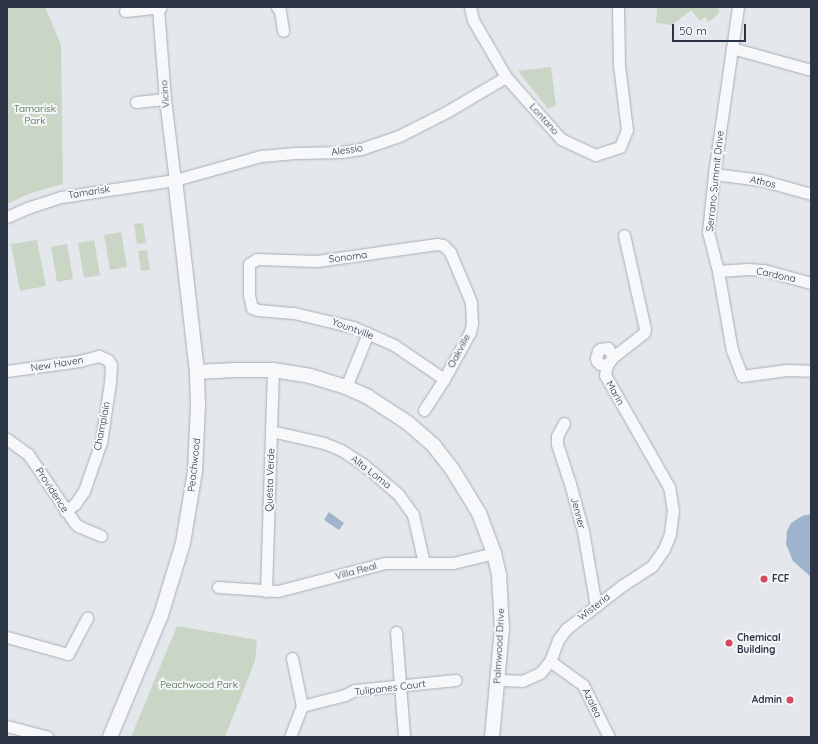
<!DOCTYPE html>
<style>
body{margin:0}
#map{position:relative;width:818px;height:744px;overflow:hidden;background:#e4e7ec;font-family:Quicksand,sans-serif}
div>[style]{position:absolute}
.green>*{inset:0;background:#c9d6c5}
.water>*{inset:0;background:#9fb4cc}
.roads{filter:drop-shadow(0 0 1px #a9aeb7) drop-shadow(0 0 1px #a9aeb7)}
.minor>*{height:11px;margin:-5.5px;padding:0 5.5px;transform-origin:5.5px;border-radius:5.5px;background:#f7f8fa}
.tertiary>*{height:14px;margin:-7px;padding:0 7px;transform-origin:7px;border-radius:7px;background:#f7f8fa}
.dots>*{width:11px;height:11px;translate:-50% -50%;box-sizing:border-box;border:2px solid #f4f6f9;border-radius:50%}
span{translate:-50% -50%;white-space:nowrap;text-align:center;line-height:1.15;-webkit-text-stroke:4px #f4f6f9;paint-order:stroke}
.street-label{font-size:10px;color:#2b3445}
.park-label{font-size:10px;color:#3f6138}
.poi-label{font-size:10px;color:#2b3445;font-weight:700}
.left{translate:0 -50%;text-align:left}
.right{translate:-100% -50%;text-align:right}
.frame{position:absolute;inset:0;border:8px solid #2b3445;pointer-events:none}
.scale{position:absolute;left:672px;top:24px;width:74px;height:18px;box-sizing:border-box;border:2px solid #2b3445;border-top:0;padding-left:5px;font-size:12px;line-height:14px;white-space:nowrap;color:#2b3445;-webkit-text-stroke:3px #f4f6f9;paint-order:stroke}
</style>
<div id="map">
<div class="green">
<div style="clip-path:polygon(7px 7px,45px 7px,61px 45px,63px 184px,31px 193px,7px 204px)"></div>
<div style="clip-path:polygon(657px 7px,717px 7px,720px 12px,709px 22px,705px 17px,700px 21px,691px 10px,672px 25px,656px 23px)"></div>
<div style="clip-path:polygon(551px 67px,556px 105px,548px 109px,518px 71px)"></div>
<div style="clip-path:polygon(143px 223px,146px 243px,137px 244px,134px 224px)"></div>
<div style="clip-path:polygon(121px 232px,127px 267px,110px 270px,104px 235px)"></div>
<div style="clip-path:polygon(37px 240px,46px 286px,20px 291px,11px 244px)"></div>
<div style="clip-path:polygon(94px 240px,100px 275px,84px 278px,78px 243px)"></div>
<div style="clip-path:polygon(67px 244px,73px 279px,57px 282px,51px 247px)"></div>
<div style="clip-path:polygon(147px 250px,150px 270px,141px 271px,138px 251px)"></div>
<div style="clip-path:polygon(177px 626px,257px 640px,255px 661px,225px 737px,131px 737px)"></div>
</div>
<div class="water">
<div style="clip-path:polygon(329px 512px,344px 523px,339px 530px,324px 520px)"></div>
<div style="clip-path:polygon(811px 514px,811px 577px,793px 561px,786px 544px,787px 531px,791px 523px,802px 516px)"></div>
</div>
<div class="roads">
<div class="minor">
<div style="left:277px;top:7px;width:5px;rotate:53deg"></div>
<div style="left:280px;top:11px;width:20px;rotate:81deg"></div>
<div style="left:470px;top:7px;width:13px;rotate:77deg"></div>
<div style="left:473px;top:20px;width:66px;rotate:59.9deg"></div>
<div style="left:506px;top:77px;width:83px;rotate:48.4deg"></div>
<div style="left:561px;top:139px;width:38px;rotate:25deg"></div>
<div style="left:595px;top:155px;width:26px;rotate:-18deg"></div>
<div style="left:620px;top:147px;width:18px;rotate:-68deg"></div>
<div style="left:627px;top:130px;width:65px;rotate:-97deg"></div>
<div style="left:619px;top:65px;width:58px;rotate:-91deg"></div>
<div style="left:738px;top:7px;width:169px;rotate:98.2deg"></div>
<div style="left:714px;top:174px;width:58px;rotate:95.9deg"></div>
<div style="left:708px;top:232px;width:40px;rotate:75.6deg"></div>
<div style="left:718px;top:271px;width:80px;rotate:80deg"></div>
<div style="left:732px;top:350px;width:28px;rotate:69deg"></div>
<div style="left:742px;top:376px;width:45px;rotate:-7.6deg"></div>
<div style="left:787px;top:370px;width:24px;rotate:2deg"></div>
<div style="left:158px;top:8px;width:91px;rotate:85.6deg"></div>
<div style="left:165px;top:99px;width:82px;rotate:83deg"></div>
<div style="left:125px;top:11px;width:36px;rotate:-6deg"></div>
<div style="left:732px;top:48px;width:82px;rotate:15.6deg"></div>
<div style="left:136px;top:102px;width:29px;rotate:-6deg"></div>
<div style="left:714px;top:174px;width:47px;rotate:7.3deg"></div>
<div style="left:761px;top:180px;width:52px;rotate:15.6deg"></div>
<div style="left:7px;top:217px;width:22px;rotate:-24deg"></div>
<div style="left:27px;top:208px;width:36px;rotate:-18deg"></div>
<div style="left:61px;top:197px;width:115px;rotate:-8.5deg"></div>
<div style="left:175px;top:180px;width:89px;rotate:-15.6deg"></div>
<div style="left:261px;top:156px;width:34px;rotate:-5deg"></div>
<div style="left:295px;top:153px;width:47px;rotate:-1.2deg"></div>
<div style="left:342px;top:152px;width:19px;rotate:-9deg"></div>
<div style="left:361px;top:149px;width:40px;rotate:-18.9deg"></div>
<div style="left:399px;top:136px;width:55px;rotate:-27deg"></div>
<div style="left:448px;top:111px;width:67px;rotate:-30.4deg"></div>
<div style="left:718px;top:271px;width:30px;rotate:-4deg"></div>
<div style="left:748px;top:269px;width:16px;rotate:4deg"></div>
<div style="left:764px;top:270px;width:49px;rotate:15.5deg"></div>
<div style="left:607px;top:365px;width:7px;rotate:-172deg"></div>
<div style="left:600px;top:364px;width:4px;rotate:-135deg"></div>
<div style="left:597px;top:361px;width:3px;rotate:-108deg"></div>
<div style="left:596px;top:358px;width:7px;rotate:-74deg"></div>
<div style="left:598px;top:351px;width:3px;rotate:-45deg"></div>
<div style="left:600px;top:349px;width:8px;rotate:-7deg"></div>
<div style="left:608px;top:348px;width:10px;rotate:61deg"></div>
<div style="left:7px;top:371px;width:73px;rotate:-7.9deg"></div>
<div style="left:79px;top:361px;width:21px;rotate:-14deg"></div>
<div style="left:99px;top:356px;width:10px;rotate:24deg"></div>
<div style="left:108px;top:360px;width:6px;rotate:59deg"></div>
<div style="left:111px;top:365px;width:17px;rotate:93deg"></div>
<div style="left:110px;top:382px;width:61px;rotate:98.5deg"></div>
<div style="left:101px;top:442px;width:52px;rotate:109.1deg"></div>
<div style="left:84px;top:491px;width:16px;rotate:125deg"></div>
<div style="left:75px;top:504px;width:12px;rotate:145deg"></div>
<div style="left:346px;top:387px;width:58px;rotate:-67.8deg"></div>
<div style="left:424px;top:410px;width:37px;rotate:-57deg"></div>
<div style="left:444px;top:379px;width:54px;rotate:-61deg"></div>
<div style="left:470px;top:332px;width:9px;rotate:-77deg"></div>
<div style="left:472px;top:323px;width:21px;rotate:-93deg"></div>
<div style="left:471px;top:302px;width:54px;rotate:-112.8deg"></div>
<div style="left:450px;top:252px;width:10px;rotate:-135deg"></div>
<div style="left:443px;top:245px;width:6px;rotate:-171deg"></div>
<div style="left:437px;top:244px;width:121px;rotate:171.9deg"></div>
<div style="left:317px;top:261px;width:60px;rotate:-178.1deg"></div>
<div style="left:257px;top:259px;width:9px;rotate:148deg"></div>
<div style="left:249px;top:264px;width:31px;rotate:90deg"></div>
<div style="left:249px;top:295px;width:13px;rotate:77deg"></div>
<div style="left:252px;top:308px;width:6px;rotate:18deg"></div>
<div style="left:258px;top:310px;width:36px;rotate:5deg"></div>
<div style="left:294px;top:313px;width:61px;rotate:13.3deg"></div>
<div style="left:353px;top:327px;width:45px;rotate:23.7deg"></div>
<div style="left:394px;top:345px;width:60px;rotate:34.2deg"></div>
<div style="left:564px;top:423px;width:15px;rotate:118deg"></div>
<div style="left:557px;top:436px;width:8px;rotate:90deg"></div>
<div style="left:557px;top:444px;width:38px;rotate:72deg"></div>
<div style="left:569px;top:480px;width:53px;rotate:74.6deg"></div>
<div style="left:583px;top:531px;width:76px;rotate:80.2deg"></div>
<div style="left:271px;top:431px;width:54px;rotate:12.8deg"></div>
<div style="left:324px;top:443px;width:18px;rotate:22deg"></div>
<div style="left:341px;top:450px;width:27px;rotate:33deg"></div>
<div style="left:364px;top:465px;width:45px;rotate:40.5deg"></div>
<div style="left:398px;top:494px;width:26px;rotate:54deg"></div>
<div style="left:413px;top:515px;width:49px;rotate:77.1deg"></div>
<div style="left:7px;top:439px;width:26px;rotate:36deg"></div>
<div style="left:28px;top:454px;width:82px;rotate:55.9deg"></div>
<div style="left:74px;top:522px;width:6px;rotate:45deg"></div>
<div style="left:78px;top:526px;width:25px;rotate:23deg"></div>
<div style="left:218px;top:587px;width:60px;rotate:3.8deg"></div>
<div style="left:278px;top:591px;width:111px;rotate:-14.7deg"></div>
<div style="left:385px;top:563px;width:68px"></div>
<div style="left:453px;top:563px;width:42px;rotate:-13.7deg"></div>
<div style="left:266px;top:591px;width:221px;rotate:-88.2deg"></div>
<div style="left:396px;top:632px;width:105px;rotate:85.6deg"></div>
<div style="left:7px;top:637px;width:63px;rotate:15.6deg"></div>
<div style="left:68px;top:654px;width:41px;rotate:-62.2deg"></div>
<div style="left:550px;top:661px;width:41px;rotate:36deg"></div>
<div style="left:583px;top:685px;width:58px;rotate:63.4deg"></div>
<div style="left:498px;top:680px;width:24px;rotate:2deg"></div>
<div style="left:522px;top:681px;width:20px;rotate:-24deg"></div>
<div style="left:540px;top:673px;width:16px;rotate:-50deg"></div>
<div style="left:550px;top:661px;width:22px;rotate:-69deg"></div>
<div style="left:558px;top:640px;width:14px;rotate:-54deg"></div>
<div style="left:566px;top:629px;width:72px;rotate:-37.7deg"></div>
<div style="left:623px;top:585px;width:35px;rotate:-33deg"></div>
<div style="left:652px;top:566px;width:21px;rotate:-55deg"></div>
<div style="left:664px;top:549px;width:16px;rotate:-68deg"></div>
<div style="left:670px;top:534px;width:23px;rotate:-83deg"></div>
<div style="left:673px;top:511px;width:24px;rotate:-99deg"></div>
<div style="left:669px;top:487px;width:129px;rotate:-119.7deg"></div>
<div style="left:605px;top:375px;width:10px;rotate:-79deg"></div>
<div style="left:607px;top:365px;width:10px;rotate:-53deg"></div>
<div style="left:613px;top:357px;width:39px;rotate:-38deg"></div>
<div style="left:644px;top:333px;width:4px;rotate:-76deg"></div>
<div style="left:645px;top:329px;width:96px;rotate:-102.6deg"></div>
<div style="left:302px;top:706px;width:44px;rotate:-14.3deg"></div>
<div style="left:345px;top:695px;width:11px;rotate:-27deg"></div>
<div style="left:355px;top:690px;width:101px;rotate:-5.7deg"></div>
<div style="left:7px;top:726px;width:42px;rotate:15deg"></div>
<div style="left:290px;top:737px;width:33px;rotate:-69deg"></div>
<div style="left:302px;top:706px;width:49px;rotate:-101.8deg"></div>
</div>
<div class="tertiary">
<div style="left:197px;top:372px;width:38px;rotate:-3deg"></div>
<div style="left:235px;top:370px;width:38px"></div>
<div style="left:273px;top:370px;width:37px;rotate:9deg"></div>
<div style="left:310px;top:376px;width:38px;rotate:17deg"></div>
<div style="left:346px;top:387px;width:24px;rotate:24deg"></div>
<div style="left:368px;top:397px;width:48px;rotate:33deg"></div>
<div style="left:408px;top:423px;width:35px;rotate:41deg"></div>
<div style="left:434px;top:446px;width:29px;rotate:52deg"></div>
<div style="left:452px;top:469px;width:52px;rotate:58.5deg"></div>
<div style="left:479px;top:513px;width:43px;rotate:69.4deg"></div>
<div style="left:494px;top:553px;width:23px;rotate:77deg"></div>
<div style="left:499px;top:575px;width:53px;rotate:86.8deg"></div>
<div style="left:502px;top:628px;width:109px;rotate:95.2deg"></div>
<div style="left:110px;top:737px;width:132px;rotate:-67.3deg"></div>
<div style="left:161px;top:615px;width:75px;rotate:-73deg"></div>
<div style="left:183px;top:543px;width:73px;rotate:-80.5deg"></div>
<div style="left:195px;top:471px;width:67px;rotate:-87.4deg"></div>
<div style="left:198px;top:404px;width:32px;rotate:-92deg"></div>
<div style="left:197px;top:372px;width:193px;rotate:-96.5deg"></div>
</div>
</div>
<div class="dots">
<div style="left:764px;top:579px;background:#d1495b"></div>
<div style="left:729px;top:643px;background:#d1495b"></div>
<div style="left:790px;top:700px;background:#d1495b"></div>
</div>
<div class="street-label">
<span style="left:165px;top:94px;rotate:-95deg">Vicino</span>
<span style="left:544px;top:119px;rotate:48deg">Lontano</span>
<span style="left:347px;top:150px;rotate:-8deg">Alessio</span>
<span style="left:715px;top:181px;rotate:-84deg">Serrano Summit Drive</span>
<span style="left:763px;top:182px;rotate:12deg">Athos</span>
<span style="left:89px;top:192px;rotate:-9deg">Tamarisk</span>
<span style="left:348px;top:257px;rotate:-7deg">Sonoma</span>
<span style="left:776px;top:275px;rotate:12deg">Cardona</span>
<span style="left:353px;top:329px;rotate:20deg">Yountville</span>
<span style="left:459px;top:351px;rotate:-62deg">Oakville</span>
<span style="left:57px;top:364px;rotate:-9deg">New Haven</span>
<span style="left:615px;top:393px;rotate:60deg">Marin</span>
<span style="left:102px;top:426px;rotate:-79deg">Champlain</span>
<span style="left:194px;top:465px;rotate:-84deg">Peachwood</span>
<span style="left:371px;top:472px;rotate:38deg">Alta Loma</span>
<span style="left:270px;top:480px;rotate:-88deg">Questa Verde</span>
<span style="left:52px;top:490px;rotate:57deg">Providence</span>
<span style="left:578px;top:513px;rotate:75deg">Jenner</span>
<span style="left:356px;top:571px;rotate:-15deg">Villa Real</span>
<span style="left:594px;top:607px;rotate:-38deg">Wisteria</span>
<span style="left:499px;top:646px;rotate:-87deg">Palmwood Drive</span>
<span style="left:390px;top:688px;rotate:-7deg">Tulipanes Court</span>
<span style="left:592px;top:703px;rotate:64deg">Azalea</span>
</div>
<div class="park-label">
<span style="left:35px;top:114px">Tamarisk<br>Park</span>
<span style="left:199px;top:685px">Peachwood Park</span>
</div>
<div class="poi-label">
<span class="left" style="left:772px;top:579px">FCF</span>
<span class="left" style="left:737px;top:643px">Chemical<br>Building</span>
<span class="right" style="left:782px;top:700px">Admin</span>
</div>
<div class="frame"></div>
<div class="scale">50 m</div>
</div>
